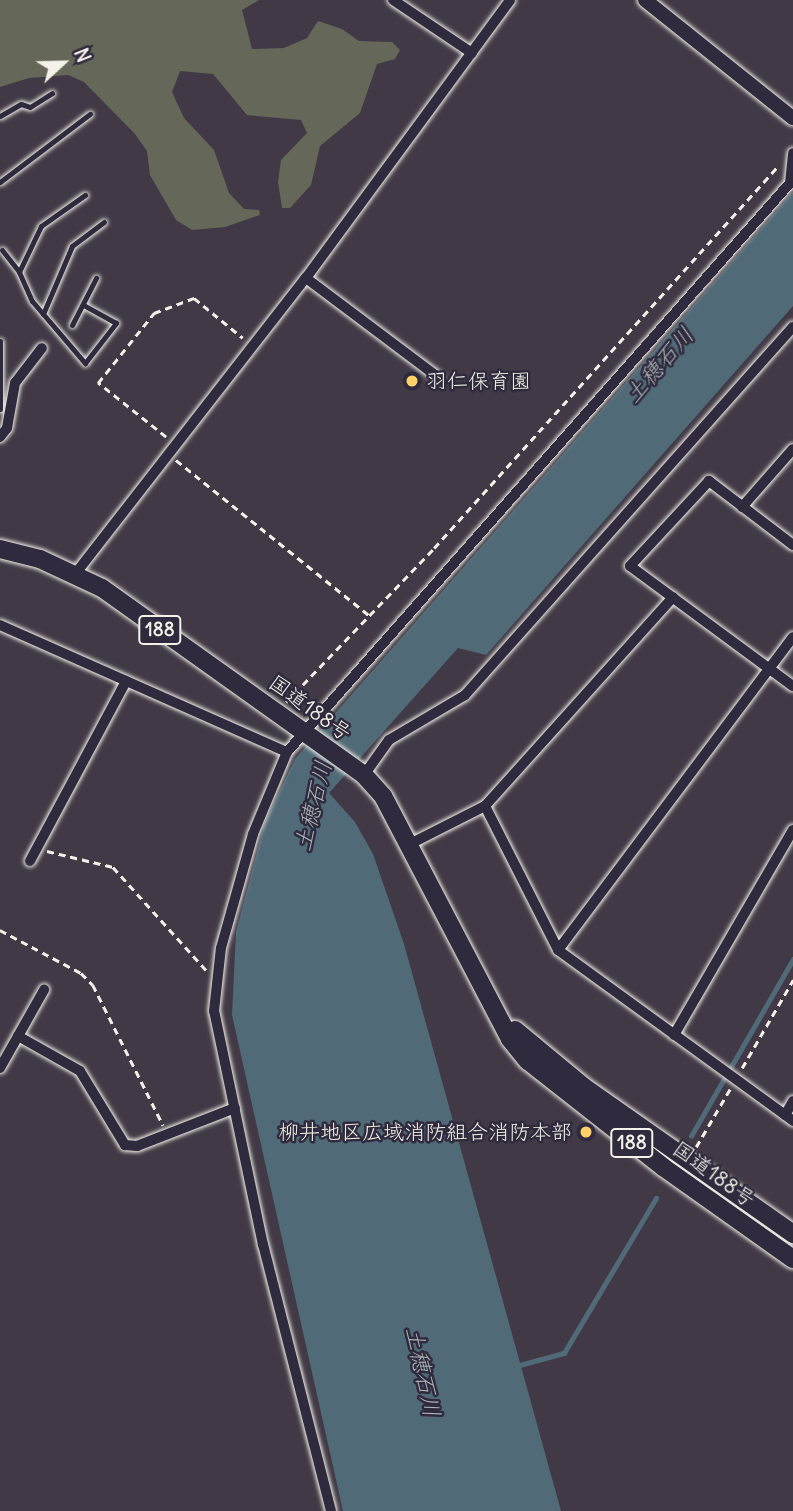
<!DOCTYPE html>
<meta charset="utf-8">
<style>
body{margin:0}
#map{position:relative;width:793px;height:1511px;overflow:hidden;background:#413a46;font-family:Delius,"Klee One",sans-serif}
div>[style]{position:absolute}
.green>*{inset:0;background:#656759}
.water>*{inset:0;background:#516a78}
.stream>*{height:4.5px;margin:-2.25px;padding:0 2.25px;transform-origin:2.25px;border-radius:2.25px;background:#516a78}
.path>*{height:2.5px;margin-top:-1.25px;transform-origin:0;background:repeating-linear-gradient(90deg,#f4f1e8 0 7px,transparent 0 12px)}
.roads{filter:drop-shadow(0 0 2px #f4f1e8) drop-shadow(0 0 2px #f4f1e8)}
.service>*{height:5px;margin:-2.5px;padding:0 2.5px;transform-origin:2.5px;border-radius:2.5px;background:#2f2a3d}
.minor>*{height:10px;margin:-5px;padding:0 5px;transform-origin:5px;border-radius:5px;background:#2f2a3d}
.tertiary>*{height:14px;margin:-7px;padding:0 7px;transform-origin:7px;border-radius:7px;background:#2f2a3d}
.trunk>*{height:18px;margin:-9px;padding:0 9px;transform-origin:9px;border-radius:9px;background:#2f2a3d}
.dots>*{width:19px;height:19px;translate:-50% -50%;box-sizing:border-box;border:4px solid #2f2a3d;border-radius:50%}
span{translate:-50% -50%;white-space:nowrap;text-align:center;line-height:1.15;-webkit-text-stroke:5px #2f2a3d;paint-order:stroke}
.shield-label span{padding:2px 5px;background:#2f2a3d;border:2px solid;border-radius:5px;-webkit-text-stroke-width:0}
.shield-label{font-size:19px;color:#f4f1e8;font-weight:700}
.poi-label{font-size:21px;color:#f4f1e8}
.left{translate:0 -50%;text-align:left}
.right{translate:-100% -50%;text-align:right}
.street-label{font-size:21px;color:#f4f1e8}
.water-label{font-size:23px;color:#abb4b6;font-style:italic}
.north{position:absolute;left:28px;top:28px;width:70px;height:70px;-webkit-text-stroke:5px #2f2a3d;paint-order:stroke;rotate:68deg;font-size:19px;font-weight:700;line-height:28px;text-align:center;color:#f4f1e8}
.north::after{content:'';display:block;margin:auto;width:24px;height:32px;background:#f4f1e8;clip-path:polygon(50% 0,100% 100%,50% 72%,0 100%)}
</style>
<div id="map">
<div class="green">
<div style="clip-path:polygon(0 0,259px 0,242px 10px,252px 49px,284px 48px,307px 38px,318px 21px,342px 29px,359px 41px,392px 42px,400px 50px,395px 59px,377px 64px,360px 113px,320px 146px,311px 185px,290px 208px,282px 208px,278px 182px,281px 160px,307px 133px,301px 120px,247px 115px,213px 74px,180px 71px,172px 92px,184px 118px,214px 150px,229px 193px,244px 209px,259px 210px,260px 215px,225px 227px,192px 230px,176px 220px,150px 175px,147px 151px,135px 134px,84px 82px,68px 75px,29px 78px,0 87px)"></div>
</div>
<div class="water">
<div style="clip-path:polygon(793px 192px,793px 306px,486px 655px,458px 648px,329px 793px,355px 822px,373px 854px,404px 944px,561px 1511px,343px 1511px,232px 1015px,236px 932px,265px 822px,295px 759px)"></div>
</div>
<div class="stream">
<div style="left:691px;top:1136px;width:204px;rotate:-60deg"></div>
<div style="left:516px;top:1366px;width:50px;rotate:-15.2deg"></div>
<div style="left:564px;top:1353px;width:180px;rotate:-59.3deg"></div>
</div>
<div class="path">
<div style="left:166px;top:437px;width:87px;rotate:-141.5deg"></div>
<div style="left:98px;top:383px;width:90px;rotate:-51.3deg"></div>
<div style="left:154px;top:313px;width:43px;rotate:-20.6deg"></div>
<div style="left:194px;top:298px;width:63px;rotate:39.2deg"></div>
<div style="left:176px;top:460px;width:249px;rotate:38.8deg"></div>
<div style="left:286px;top:702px;width:214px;rotate:-46.1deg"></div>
<div style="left:434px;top:548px;width:515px;rotate:-47.99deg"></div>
<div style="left:47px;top:851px;width:68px;rotate:13.6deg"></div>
<div style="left:113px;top:867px;width:139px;rotate:47.9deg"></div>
<div style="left:0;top:930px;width:92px;rotate:28deg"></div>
<div style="left:81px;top:973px;width:17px;rotate:45deg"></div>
<div style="left:93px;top:985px;width:157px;rotate:63.4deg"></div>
<div style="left:742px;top:1068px;width:102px;rotate:-59.9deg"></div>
<div style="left:696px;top:1147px;width:67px;rotate:-59.6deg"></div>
</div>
<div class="roads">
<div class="service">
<div style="left:0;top:116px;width:24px;rotate:-30deg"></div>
<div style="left:21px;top:104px;width:9px;rotate:18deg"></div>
<div style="left:30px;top:107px;width:26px;rotate:-32deg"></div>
<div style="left:0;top:182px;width:113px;rotate:-37.1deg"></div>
<div style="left:2px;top:250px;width:28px;rotate:52deg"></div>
<div style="left:19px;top:272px;width:32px;rotate:66deg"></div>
<div style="left:32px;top:301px;width:82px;rotate:49.5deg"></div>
<div style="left:85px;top:363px;width:51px;rotate:-52.2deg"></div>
<div style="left:116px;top:323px;width:37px;rotate:-151deg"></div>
<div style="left:19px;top:272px;width:51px;rotate:-64.4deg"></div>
<div style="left:41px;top:226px;width:54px;rotate:-35.2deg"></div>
<div style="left:43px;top:314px;width:74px;rotate:-66.9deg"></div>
<div style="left:72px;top:246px;width:40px;rotate:-37deg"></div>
<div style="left:72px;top:325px;width:53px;rotate:-62.9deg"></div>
<div style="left:0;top:341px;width:68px;rotate:90deg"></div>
</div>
<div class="minor">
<div style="left:393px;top:0;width:95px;rotate:33.9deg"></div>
<div style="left:306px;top:278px;width:166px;rotate:36.9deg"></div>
<div style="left:0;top:437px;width:11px;rotate:-52deg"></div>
<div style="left:7px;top:428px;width:46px;rotate:-79.9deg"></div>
<div style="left:15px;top:383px;width:44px;rotate:-52.4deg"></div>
<div style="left:742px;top:507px;width:77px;rotate:-48.7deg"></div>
<div style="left:793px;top:545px;width:106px;rotate:-142.7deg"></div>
<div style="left:709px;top:481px;width:116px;rotate:132.9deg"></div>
<div style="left:630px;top:566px;width:202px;rotate:36.4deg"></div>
<div style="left:76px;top:573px;width:374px;rotate:-52.1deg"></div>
<div style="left:306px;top:278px;width:345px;rotate:-53.7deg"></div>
<div style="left:0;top:625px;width:314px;rotate:23.9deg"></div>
<div style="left:364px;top:775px;width:43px;rotate:-54.5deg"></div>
<div style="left:389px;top:740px;width:88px;rotate:-30.6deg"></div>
<div style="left:465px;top:695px;width:493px;rotate:-48.3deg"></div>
<div style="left:485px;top:806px;width:161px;rotate:63.1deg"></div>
<div style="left:558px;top:950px;width:291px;rotate:36deg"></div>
<div style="left:410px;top:844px;width:84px;rotate:-26.9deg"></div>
<div style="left:485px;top:806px;width:281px;rotate:-48deg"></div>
<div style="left:30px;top:861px;width:204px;rotate:-61.9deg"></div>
<div style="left:558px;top:950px;width:391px;rotate:-53.1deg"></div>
<div style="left:674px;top:1035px;width:237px;rotate:-59.9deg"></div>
<div style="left:18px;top:1036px;width:71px;rotate:29.4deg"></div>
<div style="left:80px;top:1071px;width:87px;rotate:58.7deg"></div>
<div style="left:125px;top:1145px;width:12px;rotate:5deg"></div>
<div style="left:137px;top:1146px;width:105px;rotate:-21.2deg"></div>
<div style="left:0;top:1068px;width:90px;rotate:-60.6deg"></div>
<div style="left:785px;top:1115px;width:16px;rotate:-60deg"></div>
<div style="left:331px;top:1511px;width:275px;rotate:-104.3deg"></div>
<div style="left:263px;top:1245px;width:239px;rotate:-101.8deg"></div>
<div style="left:214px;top:1011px;width:63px;rotate:-83.7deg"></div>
<div style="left:221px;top:948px;width:118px;rotate:-74.3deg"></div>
<div style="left:253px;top:834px;width:89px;rotate:-67.5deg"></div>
<div style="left:287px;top:752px;width:759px;rotate:-48.52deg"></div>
<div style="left:790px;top:183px;width:30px;rotate:-84deg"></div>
</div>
<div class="tertiary">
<div style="left:645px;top:0;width:189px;rotate:38.6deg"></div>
</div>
<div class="trunk">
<div style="left:0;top:549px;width:41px;rotate:14deg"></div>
<div style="left:40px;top:559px;width:68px;rotate:25.1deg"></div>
<div style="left:102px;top:588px;width:322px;rotate:35.5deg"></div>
<div style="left:364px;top:775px;width:28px;rotate:48deg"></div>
<div style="left:383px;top:796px;width:274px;rotate:62.4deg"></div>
<div style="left:510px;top:1039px;width:28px;rotate:51deg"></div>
<div style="left:528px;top:1061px;width:172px;rotate:38.1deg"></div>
<div style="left:663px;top:1167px;width:159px;rotate:35.3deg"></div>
<div style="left:515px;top:1030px;width:89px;rotate:39.6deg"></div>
<div style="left:584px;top:1087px;width:256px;rotate:35.1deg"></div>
</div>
</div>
<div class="dots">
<div style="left:412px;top:381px;background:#ffd166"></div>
<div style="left:586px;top:1132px;background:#ffd166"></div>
</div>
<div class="shield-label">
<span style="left:160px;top:630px">188</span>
<span style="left:632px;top:1143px">188</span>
</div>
<div class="poi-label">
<span class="left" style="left:426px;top:381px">羽仁保育園</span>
<span class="right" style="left:572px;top:1132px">柳井地区広域消防組合消防本部</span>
</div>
<div class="street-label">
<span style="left:310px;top:708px;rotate:36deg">国道188号</span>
<span style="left:714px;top:1174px;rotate:36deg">国道188号</span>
</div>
<div class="water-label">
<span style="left:659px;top:365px;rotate:-49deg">土穂石川</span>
<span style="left:313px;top:806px;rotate:-76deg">土穂石川</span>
<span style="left:423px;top:1372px;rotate:78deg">土穂石川</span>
</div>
<div class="north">N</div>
</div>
